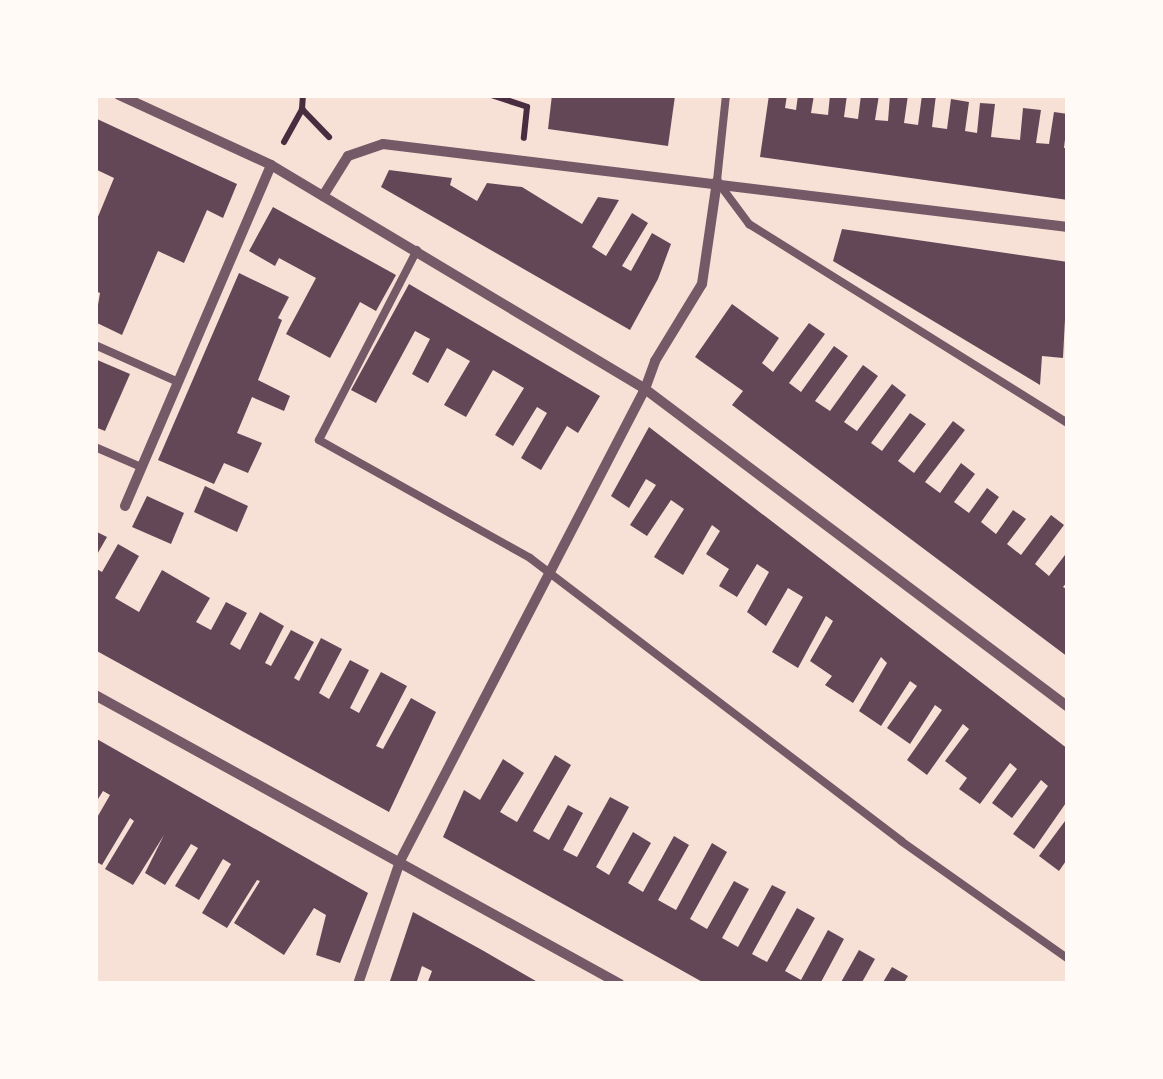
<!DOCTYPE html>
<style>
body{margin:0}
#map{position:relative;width:1163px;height:1079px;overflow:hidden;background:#f7e1d7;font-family:Ubuntu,sans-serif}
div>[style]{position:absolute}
.building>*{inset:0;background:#644757}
.path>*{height:6px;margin:-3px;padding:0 3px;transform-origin:3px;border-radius:3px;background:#4a2c40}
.service>*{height:8px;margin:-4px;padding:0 4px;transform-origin:4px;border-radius:4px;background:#755966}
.minor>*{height:10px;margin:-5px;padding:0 5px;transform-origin:5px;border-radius:5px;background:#755966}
span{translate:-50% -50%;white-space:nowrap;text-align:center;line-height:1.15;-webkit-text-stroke:8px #fffaf5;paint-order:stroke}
.frame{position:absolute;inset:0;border:98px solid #fffaf5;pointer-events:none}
</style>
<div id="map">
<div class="building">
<div style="clip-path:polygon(552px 95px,675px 96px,668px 146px,548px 129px)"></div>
<div style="clip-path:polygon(769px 95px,787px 95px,785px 108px,796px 110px,798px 95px,814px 95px,811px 113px,828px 115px,830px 95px,847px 95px,844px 117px,858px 119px,861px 95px,879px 95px,875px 120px,888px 121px,890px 95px,908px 95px,904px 123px,918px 125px,922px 95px,936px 95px,932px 127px,947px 129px,951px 99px,969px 102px,965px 131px,977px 133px,980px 103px,995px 104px,991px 137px,1020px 140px,1023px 108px,1041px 110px,1036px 143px,1049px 144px,1054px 112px,1068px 114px,1064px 148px,1068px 148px,1068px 200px,760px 157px)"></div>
<div style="clip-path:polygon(95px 118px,237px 184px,223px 218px,207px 210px,184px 263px,158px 251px,122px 335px,95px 322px,100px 293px,95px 291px,95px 224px,114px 178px,95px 169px)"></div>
<div style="clip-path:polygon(389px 170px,452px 178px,450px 185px,477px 201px,487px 183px,522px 187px,582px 224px,598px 197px,619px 200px,592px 247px,606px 256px,632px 213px,648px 223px,622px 266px,631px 271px,652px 233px,671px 244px,658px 279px,630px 330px,381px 187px)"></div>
<div style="clip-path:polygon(273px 207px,396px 275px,376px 311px,360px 302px,330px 358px,286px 334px,316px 278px,279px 258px,275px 266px,249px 251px)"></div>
<div style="clip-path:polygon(842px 229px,1068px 262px,1063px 358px,1042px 356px,1040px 385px,833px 261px)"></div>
<div style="clip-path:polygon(239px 273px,289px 297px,278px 318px,282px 320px,258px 380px,290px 396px,284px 411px,252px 397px,237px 433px,262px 443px,256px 456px,248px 473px,224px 463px,214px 484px,158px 460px)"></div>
<div style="clip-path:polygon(409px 284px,600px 396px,578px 433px,567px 426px,541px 470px,521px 458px,547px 413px,537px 407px,513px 446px,495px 435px,524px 388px,493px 370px,466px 417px,444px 405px,470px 361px,447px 348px,428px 383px,412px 374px,430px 339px,415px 331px,376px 403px,351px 390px)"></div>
<div style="clip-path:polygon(732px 304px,779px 338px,762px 363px,773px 372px,809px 323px,825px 334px,789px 383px,801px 392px,834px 346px,848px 356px,815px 401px,830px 411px,863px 365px,878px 376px,844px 422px,857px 431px,892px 384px,906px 395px,871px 443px,882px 451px,910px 413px,926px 424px,898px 461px,914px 473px,953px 421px,965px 430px,925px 482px,940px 493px,961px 463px,975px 474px,954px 502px,969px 513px,987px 488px,999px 497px,981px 522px,996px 534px,1013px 510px,1026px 519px,1007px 544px,1021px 555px,1051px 515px,1064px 525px,1035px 564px,1049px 576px,1068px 551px,1068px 581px,1063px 587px,1068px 590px,1068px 657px,732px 405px,743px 391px,695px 357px)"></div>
<div style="clip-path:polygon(95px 359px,130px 374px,105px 431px,95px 427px)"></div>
<div style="clip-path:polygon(649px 427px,1068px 749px,1068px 800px,1034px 849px,1013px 834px,1048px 786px,1041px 780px,1012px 818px,992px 803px,1017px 769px,1010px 763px,980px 804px,959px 789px,967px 778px,945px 761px,969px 729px,963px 724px,927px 775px,907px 760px,942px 710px,935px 705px,910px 744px,887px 728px,917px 686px,910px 681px,881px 726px,859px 711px,887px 663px,881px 657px,853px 703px,825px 685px,832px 676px,810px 661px,833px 621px,826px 616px,798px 668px,772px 652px,803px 597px,788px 588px,766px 626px,747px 612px,769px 572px,757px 564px,737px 597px,719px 586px,729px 569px,706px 554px,720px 531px,712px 525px,683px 575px,654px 557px,684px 509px,671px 500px,647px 536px,630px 525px,656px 485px,646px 479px,629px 508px,611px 496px)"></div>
<div style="clip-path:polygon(205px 486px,248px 506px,237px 532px,194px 512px)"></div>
<div style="clip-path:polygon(147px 496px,184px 513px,171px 544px,132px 527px)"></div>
<div style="clip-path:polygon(95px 531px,107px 537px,95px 558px)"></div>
<div style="clip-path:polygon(118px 544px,139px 556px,115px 598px,139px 612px,162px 570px,210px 598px,196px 622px,211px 630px,226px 602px,247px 613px,230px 644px,240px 650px,260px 612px,284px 626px,265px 663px,271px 666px,291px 630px,314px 642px,294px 678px,299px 681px,321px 638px,342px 649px,319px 693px,329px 699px,350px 660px,369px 670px,350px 708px,359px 713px,381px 672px,407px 686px,376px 746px,383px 749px,411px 698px,436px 712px,389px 812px,95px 650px,95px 568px,102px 572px)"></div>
<div style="clip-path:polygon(95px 738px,368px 893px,340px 963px,316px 955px,326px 915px,314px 908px,284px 955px,234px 923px,260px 881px,257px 880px,227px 928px,202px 913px,231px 864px,223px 859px,199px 900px,175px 886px,198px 848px,191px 844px,165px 885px,145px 873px,164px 835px,133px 885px,105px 869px,134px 821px,130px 818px,102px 865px,95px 861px,95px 821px,110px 795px,103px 791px,95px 804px)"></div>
<div style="clip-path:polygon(555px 755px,571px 765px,533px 831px,549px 840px,568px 805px,583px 813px,563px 850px,577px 857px,610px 797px,629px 807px,596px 867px,609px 875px,633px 832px,651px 843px,628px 883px,643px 892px,674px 836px,689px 845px,658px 900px,676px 910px,712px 843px,727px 852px,690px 919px,707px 929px,734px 881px,749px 889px,722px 938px,738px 947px,772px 885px,786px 892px,752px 954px,767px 962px,797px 908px,815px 918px,785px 971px,801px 980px,828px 930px,844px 939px,820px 984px,706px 984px,443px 837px,464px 790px,480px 800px,503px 759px,524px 773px,500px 812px,517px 822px)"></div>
<div style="clip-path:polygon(1068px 817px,1068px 858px,1059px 871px,1039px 856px)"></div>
<div style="clip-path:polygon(413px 912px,482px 950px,541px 984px,427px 984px,432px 971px,422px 966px,416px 984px,389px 984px)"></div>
<div style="clip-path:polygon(859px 950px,875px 959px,861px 984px,840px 984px)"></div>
<div style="clip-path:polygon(892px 967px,908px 976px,903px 984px,882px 984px)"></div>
</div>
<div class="path">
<div style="left:491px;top:95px;width:38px;rotate:18deg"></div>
<div style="left:527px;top:107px;width:31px;rotate:96deg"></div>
<div style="left:302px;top:109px;width:14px;rotate:-86deg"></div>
<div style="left:284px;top:142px;width:38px;rotate:-61deg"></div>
<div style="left:302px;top:109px;width:39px;rotate:46deg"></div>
</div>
<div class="service">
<div style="left:726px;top:95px;width:86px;rotate:96deg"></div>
<div style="left:717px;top:181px;width:54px;rotate:53.3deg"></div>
<div style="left:749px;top:224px;width:376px;rotate:32deg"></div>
<div style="left:417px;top:250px;width:214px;rotate:117.3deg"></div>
<div style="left:319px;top:440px;width:242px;rotate:29.2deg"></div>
<div style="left:530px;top:558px;width:467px;rotate:37.3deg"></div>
<div style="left:901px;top:841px;width:204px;rotate:35.2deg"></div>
<div style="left:95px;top:345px;width:91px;rotate:24deg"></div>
<div style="left:95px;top:447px;width:50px;rotate:23.5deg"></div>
</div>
<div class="minor">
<div style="left:119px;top:95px;width:167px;rotate:24.7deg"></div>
<div style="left:271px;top:165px;width:436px;rotate:30.9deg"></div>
<div style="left:645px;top:389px;width:529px;rotate:36.93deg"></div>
<div style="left:323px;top:196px;width:47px;rotate:-58deg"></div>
<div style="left:348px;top:156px;width:37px;rotate:-19deg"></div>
<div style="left:383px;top:144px;width:690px;rotate:6.91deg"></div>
<div style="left:125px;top:506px;width:371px;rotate:-66.8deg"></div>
<div style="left:95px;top:695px;width:599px;rotate:28.83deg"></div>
<div style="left:358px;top:984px;width:130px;rotate:-71.1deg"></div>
<div style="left:400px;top:861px;width:532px;rotate:-62.57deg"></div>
<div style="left:645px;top:389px;width:30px;rotate:-70deg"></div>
<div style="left:655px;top:361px;width:90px;rotate:-58.6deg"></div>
<div style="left:702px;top:284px;width:104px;rotate:-81.7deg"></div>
</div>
<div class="frame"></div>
</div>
